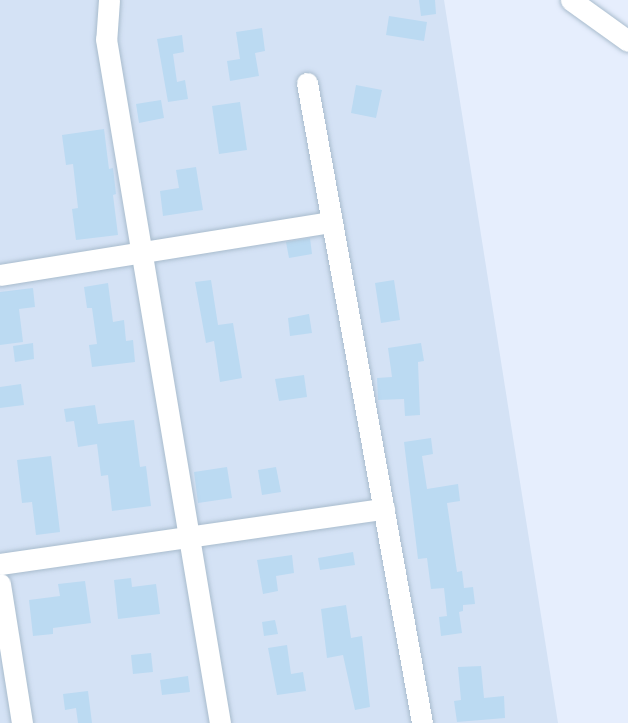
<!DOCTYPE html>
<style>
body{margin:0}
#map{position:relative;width:628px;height:723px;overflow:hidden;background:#e6eefd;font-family:"Public Sans",sans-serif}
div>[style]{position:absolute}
.residential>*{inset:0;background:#d4e2f5}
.building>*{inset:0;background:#bbdaf2}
.roads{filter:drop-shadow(0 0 2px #a9bccd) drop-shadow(0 0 2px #a9bccd)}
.minor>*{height:21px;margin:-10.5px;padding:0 10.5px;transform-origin:10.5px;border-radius:10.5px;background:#fff}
span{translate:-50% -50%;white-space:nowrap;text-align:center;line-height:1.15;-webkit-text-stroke:5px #edf4ff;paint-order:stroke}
</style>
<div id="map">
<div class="residential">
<div style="clip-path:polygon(0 0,444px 0,558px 723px,0 723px)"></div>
</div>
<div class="building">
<div style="clip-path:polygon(419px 0,435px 0,436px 14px,421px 16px)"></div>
<div style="clip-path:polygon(389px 16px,427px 22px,424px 41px,386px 35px)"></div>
<div style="clip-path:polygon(262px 28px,265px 51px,255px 53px,259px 76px,230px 81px,227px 61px,240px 59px,236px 32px)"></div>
<div style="clip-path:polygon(182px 35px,184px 52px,173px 54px,177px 82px,185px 80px,188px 99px,168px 102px,157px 39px)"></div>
<div style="clip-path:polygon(356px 85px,382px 90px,376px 118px,351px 113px)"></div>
<div style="clip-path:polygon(161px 100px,164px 118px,139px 123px,136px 104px)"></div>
<div style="clip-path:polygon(240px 102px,247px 150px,219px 154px,212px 106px)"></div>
<div style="clip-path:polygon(104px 129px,109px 169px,113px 168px,116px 194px,113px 195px,118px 235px,76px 240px,72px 209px,78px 208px,73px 164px,66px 165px,62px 135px)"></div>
<div style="clip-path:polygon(196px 167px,203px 210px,163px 216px,160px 191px,179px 188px,176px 170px)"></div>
<div style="clip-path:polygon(310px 238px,312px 254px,289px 258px,286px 242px)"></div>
<div style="clip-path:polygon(211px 280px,218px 325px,233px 323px,242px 378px,220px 382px,214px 341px,206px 343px,195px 282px)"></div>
<div style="clip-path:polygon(394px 280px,400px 320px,381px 323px,375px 283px)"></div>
<div style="clip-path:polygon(108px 283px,113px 322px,124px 320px,126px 341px,133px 340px,135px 362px,92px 367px,89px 345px,97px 344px,92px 308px,87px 308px,84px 287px)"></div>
<div style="clip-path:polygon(33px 288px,35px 307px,19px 309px,23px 342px,0 345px,0 292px)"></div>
<div style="clip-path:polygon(309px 314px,312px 333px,290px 336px,288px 318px)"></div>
<div style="clip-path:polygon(33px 343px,34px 359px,15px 362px,13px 346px)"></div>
<div style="clip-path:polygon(421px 343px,424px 361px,418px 362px,420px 415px,405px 416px,404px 399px,378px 400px,377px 378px,392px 377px,388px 348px)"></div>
<div style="clip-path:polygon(304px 375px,307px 397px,279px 401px,275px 379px)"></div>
<div style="clip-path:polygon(21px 384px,24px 405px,0 408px,0 387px)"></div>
<div style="clip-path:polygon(95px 405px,98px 424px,134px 420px,140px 467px,146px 466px,151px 506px,112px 511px,108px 475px,101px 476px,97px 444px,78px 447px,74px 421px,66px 422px,64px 409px)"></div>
<div style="clip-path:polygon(431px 438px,433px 454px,422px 456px,427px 489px,458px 484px,460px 501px,447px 503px,457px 572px,462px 571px,464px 588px,473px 587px,475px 604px,463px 605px,463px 611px,459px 612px,462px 633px,441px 636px,439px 617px,447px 616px,444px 588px,431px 589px,427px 558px,418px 559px,404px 442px)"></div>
<div style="clip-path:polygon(51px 456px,60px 532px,36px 535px,32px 502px,22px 503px,17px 460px)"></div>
<div style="clip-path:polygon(227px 467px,232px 498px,198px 503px,194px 472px)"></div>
<div style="clip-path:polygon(276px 467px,281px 492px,262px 495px,258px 470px)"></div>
<div style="clip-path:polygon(353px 552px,355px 565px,320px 570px,318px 558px)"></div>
<div style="clip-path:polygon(292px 555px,294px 573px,276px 576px,278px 591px,263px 594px,257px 560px)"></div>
<div style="clip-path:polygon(131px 578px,132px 587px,156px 584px,160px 614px,118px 619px,114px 580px)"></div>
<div style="clip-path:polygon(85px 581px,91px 623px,53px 628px,53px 634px,33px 636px,29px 600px,60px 596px,58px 584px)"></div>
<div style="clip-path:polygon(346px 605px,351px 638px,362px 636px,370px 707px,355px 710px,343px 655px,327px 658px,321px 609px)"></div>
<div style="clip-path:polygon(275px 620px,278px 634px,264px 636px,262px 622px)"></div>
<div style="clip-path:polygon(287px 645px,291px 674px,303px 672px,306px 691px,277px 695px,268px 648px)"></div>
<div style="clip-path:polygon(151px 653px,153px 672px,133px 674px,131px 655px)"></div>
<div style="clip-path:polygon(481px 666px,484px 698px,504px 696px,505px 718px,457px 722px,454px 701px,461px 700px,458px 667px)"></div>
<div style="clip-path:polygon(188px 676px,190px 692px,162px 695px,160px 680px)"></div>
<div style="clip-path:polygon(88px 691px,92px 723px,78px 723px,76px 708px,65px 710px,63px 694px)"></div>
</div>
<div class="roads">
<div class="minor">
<div style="left:109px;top:0;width:39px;rotate:94deg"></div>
<div style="left:106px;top:39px;width:693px;rotate:80.54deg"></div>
<div style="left:571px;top:0;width:70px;rotate:35.7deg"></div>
<div style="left:307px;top:83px;width:650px;rotate:79.81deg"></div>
<div style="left:0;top:275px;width:336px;rotate:-9.1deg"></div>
<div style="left:0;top:564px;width:388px;rotate:-8.2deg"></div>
<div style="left:0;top:584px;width:141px;rotate:81deg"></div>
</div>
</div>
</div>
